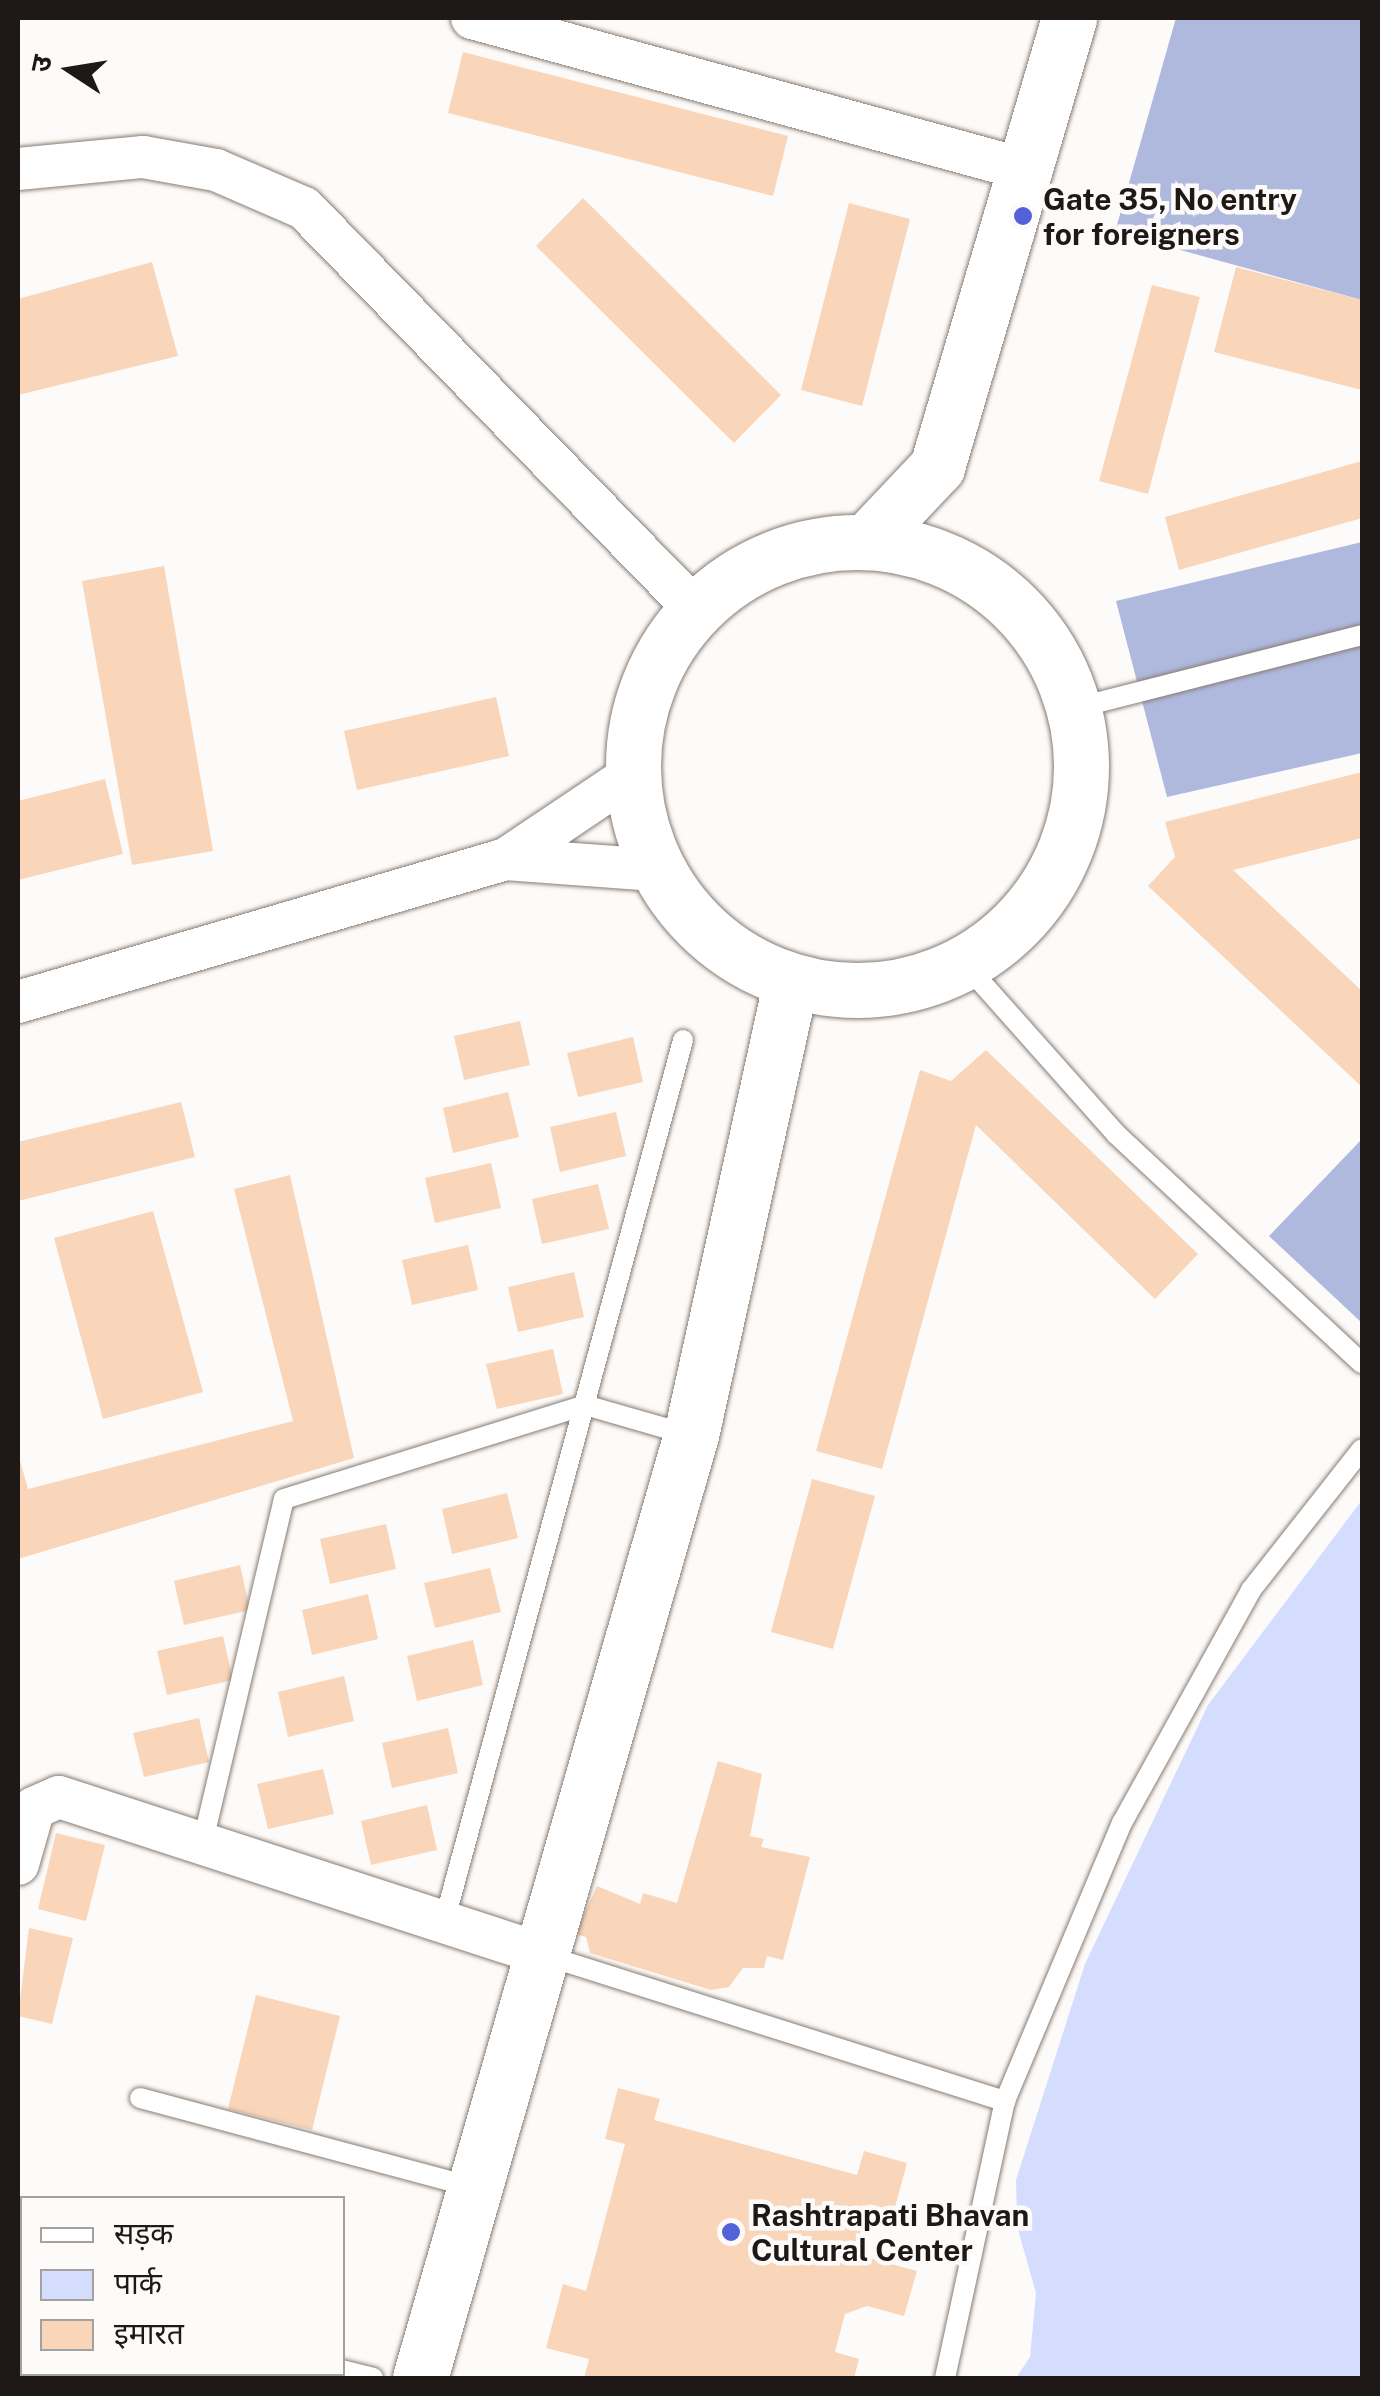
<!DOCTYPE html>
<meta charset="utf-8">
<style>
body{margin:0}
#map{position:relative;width:1380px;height:2396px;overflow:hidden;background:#fdfbf9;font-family:"Public Sans","Noto Sans Devanagari",sans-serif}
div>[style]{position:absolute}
.green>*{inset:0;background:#d4ddfe}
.forest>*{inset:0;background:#afb9de}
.building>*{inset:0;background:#f9d5b9}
.roads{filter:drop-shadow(0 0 2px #877c73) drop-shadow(0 0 2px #877c73)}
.lane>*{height:20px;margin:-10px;padding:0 10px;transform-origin:10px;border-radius:10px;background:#fff}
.street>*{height:42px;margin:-21px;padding:0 21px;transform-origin:21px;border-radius:21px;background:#fff}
.secondary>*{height:55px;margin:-27.5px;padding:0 27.5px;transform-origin:27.5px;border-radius:27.5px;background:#fff}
.secondary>.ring{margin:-27.5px;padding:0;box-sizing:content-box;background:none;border:55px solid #fff;border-radius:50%}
.dots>*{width:28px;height:28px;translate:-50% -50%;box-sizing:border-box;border:5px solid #fdfbf9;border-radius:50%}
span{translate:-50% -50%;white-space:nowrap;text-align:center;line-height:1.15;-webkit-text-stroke:9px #fdfbf9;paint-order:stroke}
.poi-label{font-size:30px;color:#1e1916;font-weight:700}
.left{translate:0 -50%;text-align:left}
.frame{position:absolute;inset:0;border:20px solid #1e1916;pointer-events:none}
.legend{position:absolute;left:20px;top:2196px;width:325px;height:180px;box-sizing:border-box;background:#fdfbf9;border:2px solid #a4a19e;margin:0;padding:12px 18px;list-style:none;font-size:30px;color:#1e1916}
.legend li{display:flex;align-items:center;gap:20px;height:50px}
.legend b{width:50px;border:2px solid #a4a19e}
.north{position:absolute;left:20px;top:20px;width:100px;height:100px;-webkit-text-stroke:8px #fdfbf9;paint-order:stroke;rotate:282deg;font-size:28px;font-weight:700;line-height:40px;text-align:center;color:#1e1916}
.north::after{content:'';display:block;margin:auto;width:35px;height:45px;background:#1e1916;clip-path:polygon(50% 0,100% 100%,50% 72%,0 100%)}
</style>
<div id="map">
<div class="green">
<div style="clip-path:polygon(1362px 1500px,1362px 2378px,1016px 2378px,1030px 2357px,1036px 2293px,1017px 2226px,1016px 2180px,1085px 1964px,1208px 1705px)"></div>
</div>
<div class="forest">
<div style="clip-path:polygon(1176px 18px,1362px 18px,1362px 300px,1115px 232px)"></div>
<div style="clip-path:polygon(1362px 542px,1362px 753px,1167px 797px,1116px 601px)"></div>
<div style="clip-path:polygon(1362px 1139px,1362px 1323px,1269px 1236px)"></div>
</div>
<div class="building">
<div style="clip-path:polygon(463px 52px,788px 136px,773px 196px,448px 113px)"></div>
<div style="clip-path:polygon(583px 198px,781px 395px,734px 443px,536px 246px)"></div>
<div style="clip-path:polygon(849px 203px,910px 219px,862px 406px,801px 390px)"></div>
<div style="clip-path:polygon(152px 262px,178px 356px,18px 395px,18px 299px)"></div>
<div style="clip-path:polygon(1236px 267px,1362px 300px,1362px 390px,1214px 352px)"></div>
<div style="clip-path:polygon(1152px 285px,1200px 297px,1148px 494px,1099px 481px)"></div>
<div style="clip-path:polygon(1362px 461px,1362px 518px,1179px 570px,1165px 517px)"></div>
<div style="clip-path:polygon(164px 566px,213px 851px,132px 865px,82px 581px)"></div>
<div style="clip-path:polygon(496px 697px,509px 756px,357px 790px,344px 731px)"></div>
<div style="clip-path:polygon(1362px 772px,1362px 838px,1233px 870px,1362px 991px,1362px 1087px,1148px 886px,1175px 857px,1165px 822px)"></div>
<div style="clip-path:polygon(105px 779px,123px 854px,18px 880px,18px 801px)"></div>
<div style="clip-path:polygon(520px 1021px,530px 1065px,464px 1080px,454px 1036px)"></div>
<div style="clip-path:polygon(633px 1037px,643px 1082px,578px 1097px,567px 1053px)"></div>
<div style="clip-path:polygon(986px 1050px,1198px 1254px,1155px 1299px,976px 1125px,882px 1469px,816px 1451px,920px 1070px,951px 1081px)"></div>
<div style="clip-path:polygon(508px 1092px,519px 1137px,453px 1153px,443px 1108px)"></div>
<div style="clip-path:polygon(181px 1102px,195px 1157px,18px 1201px,18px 1142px)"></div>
<div style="clip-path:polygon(616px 1112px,626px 1156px,560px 1172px,550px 1127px)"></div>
<div style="clip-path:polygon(491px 1163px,501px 1208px,435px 1223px,425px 1178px)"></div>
<div style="clip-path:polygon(290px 1175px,354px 1458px,18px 1559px,18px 1453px,28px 1489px,293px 1421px,234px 1189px)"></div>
<div style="clip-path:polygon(598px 1184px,609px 1229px,542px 1244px,532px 1199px)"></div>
<div style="clip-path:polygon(153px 1211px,203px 1392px,103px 1419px,54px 1238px)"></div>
<div style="clip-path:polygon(468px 1245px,478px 1290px,412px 1305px,402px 1260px)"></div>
<div style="clip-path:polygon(574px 1272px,584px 1317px,518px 1332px,508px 1287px)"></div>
<div style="clip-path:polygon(553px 1349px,563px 1394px,497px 1409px,486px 1364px)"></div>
<div style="clip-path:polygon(812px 1479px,875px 1496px,833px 1649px,771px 1632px)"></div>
<div style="clip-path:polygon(507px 1493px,518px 1538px,452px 1554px,442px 1509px)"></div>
<div style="clip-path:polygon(386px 1524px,396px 1569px,330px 1584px,320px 1539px)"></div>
<div style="clip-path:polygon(240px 1565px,250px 1610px,184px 1625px,174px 1581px)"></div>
<div style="clip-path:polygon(490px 1568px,501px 1612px,435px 1628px,424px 1583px)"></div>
<div style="clip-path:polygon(368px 1594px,378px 1639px,312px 1655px,302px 1610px)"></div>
<div style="clip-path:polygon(223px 1636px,233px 1680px,167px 1695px,157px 1651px)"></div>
<div style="clip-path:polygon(473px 1640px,483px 1685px,417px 1701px,407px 1656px)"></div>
<div style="clip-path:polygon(344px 1676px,354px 1721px,288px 1737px,278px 1692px)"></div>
<div style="clip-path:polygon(199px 1718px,209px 1762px,144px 1777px,133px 1733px)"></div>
<div style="clip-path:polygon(448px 1728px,458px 1773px,392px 1788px,382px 1743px)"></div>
<div style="clip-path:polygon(718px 1761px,762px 1774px,750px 1836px,764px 1839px,761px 1847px,810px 1857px,783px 1960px,767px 1956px,764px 1968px,743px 1968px,729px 1987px,711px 1990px,590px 1953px,586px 1937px,575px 1934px,597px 1886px,640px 1904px,643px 1893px,677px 1903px)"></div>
<div style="clip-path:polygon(323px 1769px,334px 1814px,268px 1829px,257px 1784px)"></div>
<div style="clip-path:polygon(427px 1805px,437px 1850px,371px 1865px,361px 1821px)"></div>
<div style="clip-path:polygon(56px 1833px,105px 1845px,86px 1921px,38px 1909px)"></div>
<div style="clip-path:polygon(29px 1928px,73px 1938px,52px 2024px,18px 2016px)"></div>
<div style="clip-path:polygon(256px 1995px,340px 2016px,312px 2130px,228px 2109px)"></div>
<div style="clip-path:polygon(618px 2088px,660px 2099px,654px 2120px,857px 2175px,864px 2151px,907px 2163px,894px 2211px,869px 2204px,855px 2254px,917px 2271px,904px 2316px,867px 2306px,845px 2314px,835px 2352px,859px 2359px,854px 2378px,584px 2378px,589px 2359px,546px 2348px,563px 2284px,586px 2291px,625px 2144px,605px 2139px)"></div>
</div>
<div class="roads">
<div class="lane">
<div style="left:1076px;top:708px;width:295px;rotate:-14.3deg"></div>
<div style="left:966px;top:965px;width:226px;rotate:48.4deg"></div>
<div style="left:1116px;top:1134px;width:336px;rotate:43deg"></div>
<div style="left:203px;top:1841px;width:351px;rotate:-76.7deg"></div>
<div style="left:284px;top:1499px;width:315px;rotate:-17.3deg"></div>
<div style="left:585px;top:1405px;width:108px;rotate:16.1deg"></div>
<div style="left:443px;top:1926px;width:918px;rotate:-74.84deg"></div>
<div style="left:544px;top:1955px;width:484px;rotate:17.6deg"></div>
<div style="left:140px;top:2098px;width:345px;rotate:15deg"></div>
<div style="left:342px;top:2370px;width:32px;rotate:14deg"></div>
<div style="left:945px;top:2378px;width:283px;rotate:-77.8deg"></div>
<div style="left:1005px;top:2101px;width:302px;rotate:-67.2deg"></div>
<div style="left:1122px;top:1823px;width:266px;rotate:-61deg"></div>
<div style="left:1251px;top:1590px;width:179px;rotate:-51.8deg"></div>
</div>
<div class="street">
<div style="left:472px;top:18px;width:579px;rotate:15.33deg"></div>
<div style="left:18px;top:169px;width:126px;rotate:-5.5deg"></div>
<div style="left:143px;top:157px;width:74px;rotate:10.1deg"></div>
<div style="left:216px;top:170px;width:96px;rotate:23.4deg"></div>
<div style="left:304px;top:208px;width:559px;rotate:45.73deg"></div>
<div style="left:506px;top:859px;width:149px;rotate:4.2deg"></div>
<div style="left:18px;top:1002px;width:509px;rotate:-16.33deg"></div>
<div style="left:506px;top:859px;width:151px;rotate:-33.9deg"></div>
<div style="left:18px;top:1864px;width:58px;rotate:-74.1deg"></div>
<div style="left:34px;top:1808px;width:27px;rotate:-24deg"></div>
<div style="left:59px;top:1797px;width:508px;rotate:18.01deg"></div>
</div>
<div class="secondary">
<div style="left:867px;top:541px;width:102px;rotate:-46.6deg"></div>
<div style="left:937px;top:467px;width:468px;rotate:-73.6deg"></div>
<div class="ring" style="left:633px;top:542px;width:393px;height:393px"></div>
<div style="left:420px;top:2378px;width:981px;rotate:-73.97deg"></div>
<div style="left:691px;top:1435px;width:464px;rotate:-77.6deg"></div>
</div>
</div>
<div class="dots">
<div style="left:1023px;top:216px;background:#5362d8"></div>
<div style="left:731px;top:2232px;background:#5362d8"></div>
</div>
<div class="poi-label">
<span class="left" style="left:1043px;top:216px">Gate 35, No entry<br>for foreigners</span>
<span class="left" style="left:751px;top:2232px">Rashtrapati Bhavan<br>Cultural Center</span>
</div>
<div class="frame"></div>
<ul class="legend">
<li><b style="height:12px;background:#fff"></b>सड़क</li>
<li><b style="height:28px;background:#d4ddfe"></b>पार्क</li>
<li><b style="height:28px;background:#f9d5b9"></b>इमारत</li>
</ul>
<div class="north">उ</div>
</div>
